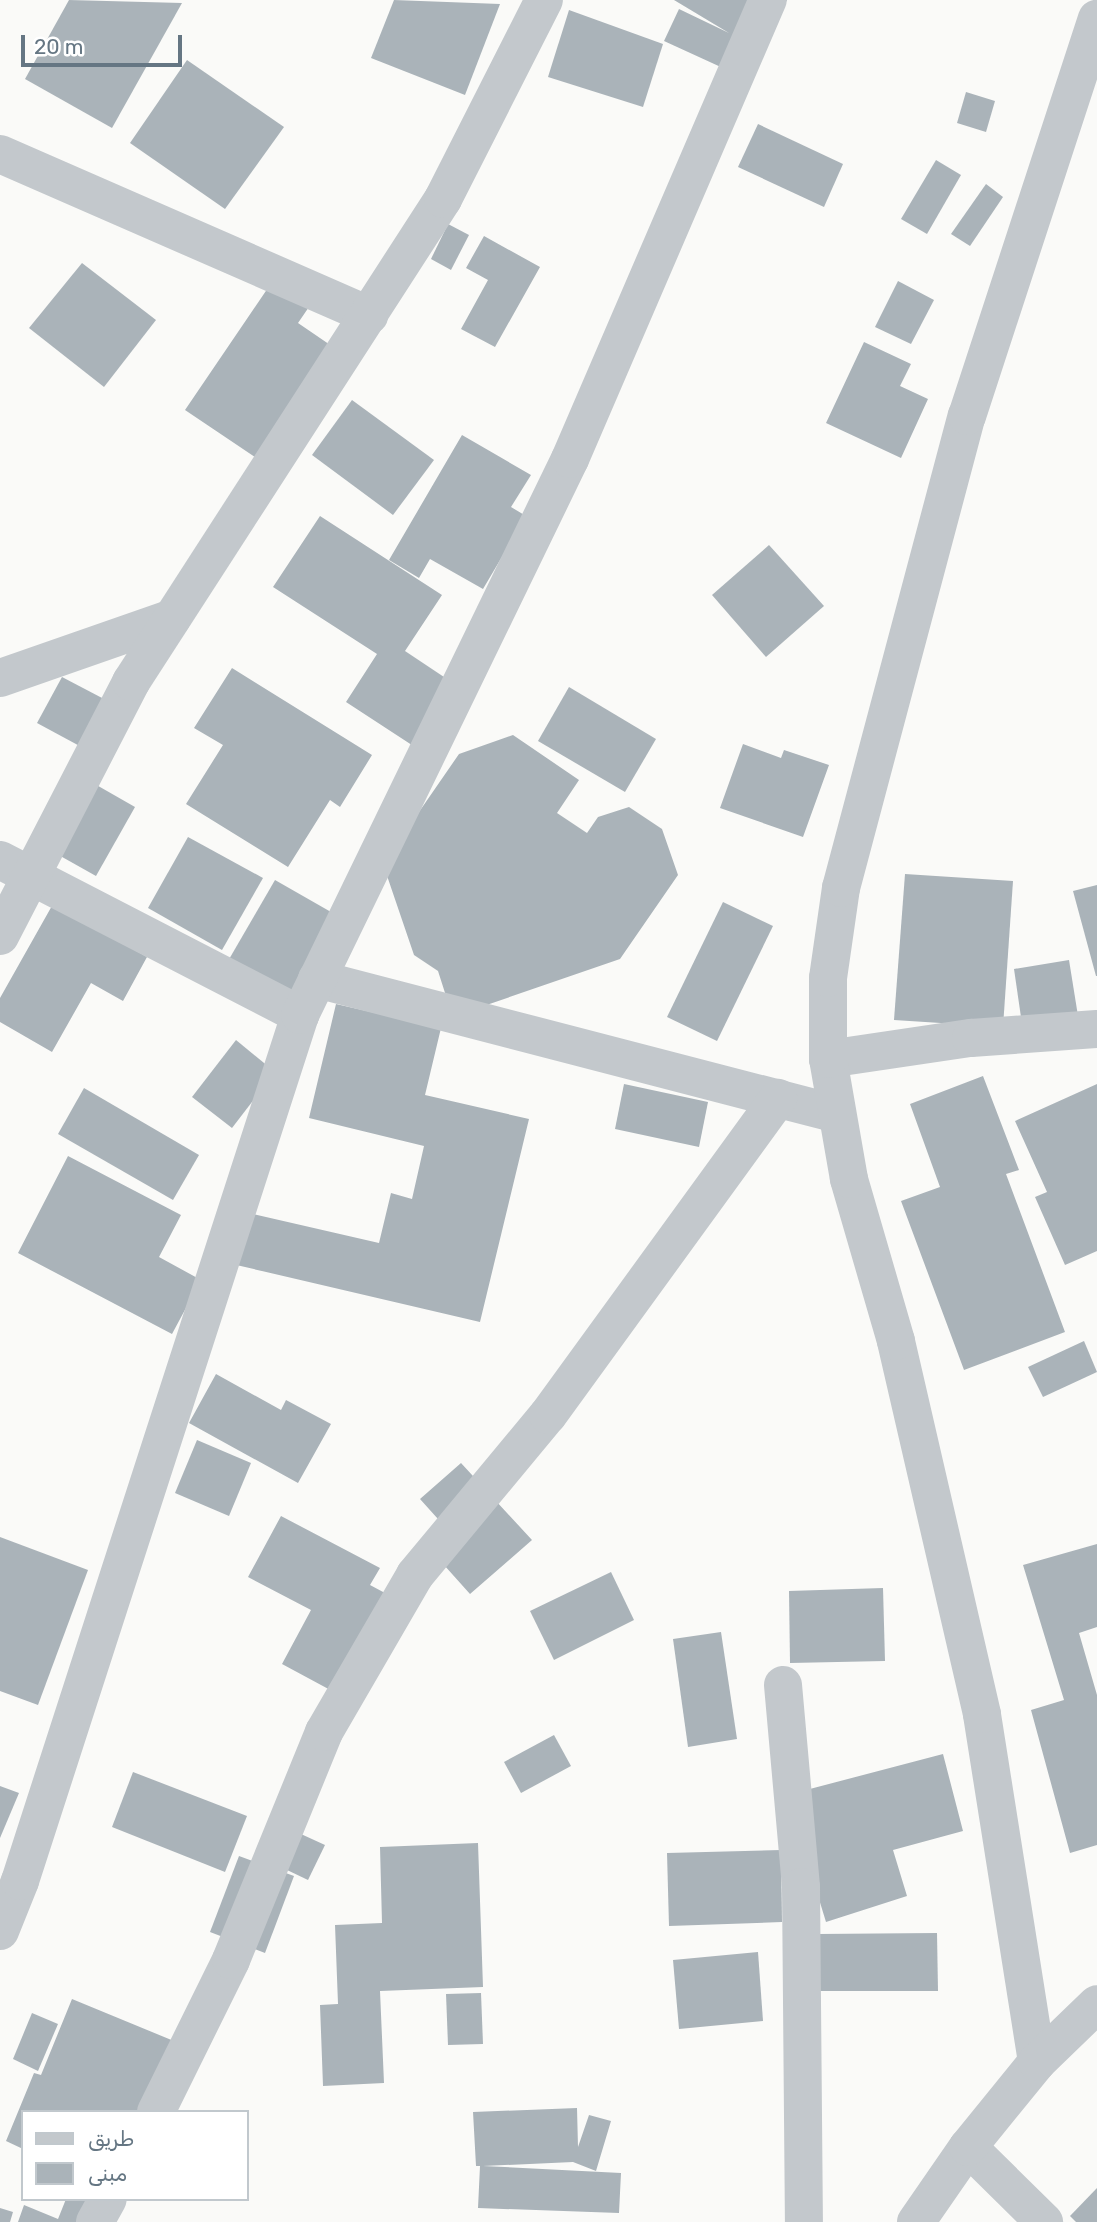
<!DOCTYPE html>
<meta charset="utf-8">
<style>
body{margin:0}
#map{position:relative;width:1097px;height:2222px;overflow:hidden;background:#fafaf8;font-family:Rubik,"Noto Sans Arabic",sans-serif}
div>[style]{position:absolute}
.building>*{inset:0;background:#aab3b9}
.minor>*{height:38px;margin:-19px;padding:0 19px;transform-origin:19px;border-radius:19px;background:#c3c8cc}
span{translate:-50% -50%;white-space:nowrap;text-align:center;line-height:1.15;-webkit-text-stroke:7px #fff;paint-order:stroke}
.legend{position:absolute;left:21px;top:2110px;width:228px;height:91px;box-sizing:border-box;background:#fff;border:2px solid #c1c8cd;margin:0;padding:9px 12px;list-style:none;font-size:21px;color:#657683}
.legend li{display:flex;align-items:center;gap:14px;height:35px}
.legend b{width:35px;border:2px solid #c1c8cd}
.scale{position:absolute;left:21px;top:35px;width:161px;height:32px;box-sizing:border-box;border:4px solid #657683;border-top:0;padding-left:9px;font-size:21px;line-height:24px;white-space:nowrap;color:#657683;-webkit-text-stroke:5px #fff;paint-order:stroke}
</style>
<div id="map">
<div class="building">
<div style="clip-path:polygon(69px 0,182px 3px,112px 128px,25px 79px)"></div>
<div style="clip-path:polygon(394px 0,500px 4px,465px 95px,371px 58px)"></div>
<div style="clip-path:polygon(674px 0,787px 0,747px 79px,664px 41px,679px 9px,729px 33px)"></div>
<div style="clip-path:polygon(569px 10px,663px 44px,643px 107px,548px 77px)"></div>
<div style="clip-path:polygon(187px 60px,284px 127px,225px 209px,130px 143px)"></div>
<div style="clip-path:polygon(966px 92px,995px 101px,986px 132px,957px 123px)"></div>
<div style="clip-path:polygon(758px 124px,843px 164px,824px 207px,738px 167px)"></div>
<div style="clip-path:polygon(936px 160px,961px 175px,927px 234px,901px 219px)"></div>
<div style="clip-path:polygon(986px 184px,1003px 197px,970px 246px,951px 234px)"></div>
<div style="clip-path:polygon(448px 224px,469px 235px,451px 270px,431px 259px)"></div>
<div style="clip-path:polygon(484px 236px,540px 267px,495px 347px,461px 329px,488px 280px,466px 268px)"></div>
<div style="clip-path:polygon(82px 263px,156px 320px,104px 387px,29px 328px)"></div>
<div style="clip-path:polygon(274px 279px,311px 304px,298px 323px,339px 351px,264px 463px,185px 410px)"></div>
<div style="clip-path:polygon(898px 281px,934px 300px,911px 344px,875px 327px)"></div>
<div style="clip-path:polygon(864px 342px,911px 364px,900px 386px,928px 399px,901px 458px,826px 423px)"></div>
<div style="clip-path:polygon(352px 400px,434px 460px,393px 515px,312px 455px)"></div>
<div style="clip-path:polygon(462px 435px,531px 475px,511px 507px,526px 516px,483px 589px,430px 559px,419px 578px,389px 560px)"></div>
<div style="clip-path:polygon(320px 516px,442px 595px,405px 651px,462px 689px,421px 751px,346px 702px,377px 654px,273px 587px)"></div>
<div style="clip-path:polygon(769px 545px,824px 606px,766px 657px,712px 595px)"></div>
<div style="clip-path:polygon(232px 668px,372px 755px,340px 807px,330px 800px,288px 867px,186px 804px,223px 745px,194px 728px)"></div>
<div style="clip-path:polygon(62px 677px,125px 710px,100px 757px,37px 723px)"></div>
<div style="clip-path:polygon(569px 687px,656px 739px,625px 792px,538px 741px)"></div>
<div style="clip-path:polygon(513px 735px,579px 780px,557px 813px,587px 833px,598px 817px,629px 807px,662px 829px,678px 875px,620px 959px,469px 1011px,446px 996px,438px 971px,414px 955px,383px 864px,459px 754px)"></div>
<div style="clip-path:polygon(743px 744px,781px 758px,784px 750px,829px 765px,803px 837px,720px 808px)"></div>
<div style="clip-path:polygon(93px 783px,135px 807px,96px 876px,55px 853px)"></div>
<div style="clip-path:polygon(188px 837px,263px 878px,222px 950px,148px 908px)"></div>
<div style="clip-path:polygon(905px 874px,1013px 881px,1003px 1027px,894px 1020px)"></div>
<div style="clip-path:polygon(275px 880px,359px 928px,313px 1009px,228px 961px)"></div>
<div style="clip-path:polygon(1097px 885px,1097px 976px,1096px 976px,1073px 891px)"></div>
<div style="clip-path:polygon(723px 902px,773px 926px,717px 1041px,667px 1017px)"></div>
<div style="clip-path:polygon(53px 904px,147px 957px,123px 1001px,91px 983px,52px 1052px,0 1022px,0 998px)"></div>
<div style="clip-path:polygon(1069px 960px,1078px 1016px,1022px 1024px,1014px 969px)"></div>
<div style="clip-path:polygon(336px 1004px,441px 1028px,425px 1095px,529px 1119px,480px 1322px,232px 1264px,244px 1212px,379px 1243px,391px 1193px,412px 1199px,424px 1146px,309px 1118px)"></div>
<div style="clip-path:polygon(236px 1040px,275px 1072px,232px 1128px,192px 1097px)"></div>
<div style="clip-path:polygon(983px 1076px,1019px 1170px,1006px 1174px,1065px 1332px,964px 1370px,901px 1201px,940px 1187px,910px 1104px)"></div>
<div style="clip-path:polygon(624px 1084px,708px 1102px,699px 1147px,615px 1129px)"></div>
<div style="clip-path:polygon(1097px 1084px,1097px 1251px,1065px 1265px,1035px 1197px,1047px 1192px,1015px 1121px)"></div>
<div style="clip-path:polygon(84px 1088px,199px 1155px,173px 1200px,58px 1134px)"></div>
<div style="clip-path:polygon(68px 1156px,181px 1215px,159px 1257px,201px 1280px,172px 1334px,18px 1253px)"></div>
<div style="clip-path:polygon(1084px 1341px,1097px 1372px,1043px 1397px,1028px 1367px)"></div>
<div style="clip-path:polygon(216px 1374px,281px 1410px,286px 1400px,331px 1424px,298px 1483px,189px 1423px)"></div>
<div style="clip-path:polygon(197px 1440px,251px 1463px,229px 1516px,175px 1493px)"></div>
<div style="clip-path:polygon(461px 1463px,532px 1540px,470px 1594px,427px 1546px,447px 1529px,420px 1499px)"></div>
<div style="clip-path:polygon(281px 1516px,380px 1568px,370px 1585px,413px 1608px,360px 1706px,282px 1664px,311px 1610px,248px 1577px)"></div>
<div style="clip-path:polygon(0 1537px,88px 1570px,38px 1705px,0 1691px)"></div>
<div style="clip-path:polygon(1097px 1544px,1097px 1627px,1079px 1633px,1097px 1695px,1097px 1845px,1070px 1853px,1031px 1710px,1064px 1700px,1023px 1565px)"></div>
<div style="clip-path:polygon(611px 1572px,634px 1620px,554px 1660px,530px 1611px)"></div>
<div style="clip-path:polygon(883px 1588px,885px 1661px,790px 1663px,789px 1591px)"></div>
<div style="clip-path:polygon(721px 1632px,737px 1739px,688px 1747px,673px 1639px)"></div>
<div style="clip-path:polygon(554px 1735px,571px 1766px,521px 1793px,504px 1762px)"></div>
<div style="clip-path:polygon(943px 1754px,963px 1831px,893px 1850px,907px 1896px,826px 1922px,787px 1795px)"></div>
<div style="clip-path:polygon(133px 1772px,247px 1816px,225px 1872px,112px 1827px)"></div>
<div style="clip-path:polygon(0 1786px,19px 1793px,0 1838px)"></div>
<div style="clip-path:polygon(279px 1824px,325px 1845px,308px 1880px,264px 1859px)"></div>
<div style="clip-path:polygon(478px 1843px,483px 1987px,380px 1991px,384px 2083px,323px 2086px,320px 2005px,338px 2004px,335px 1925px,382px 1923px,380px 1847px)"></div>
<div style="clip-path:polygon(781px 1850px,782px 1922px,669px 1926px,667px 1853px)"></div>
<div style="clip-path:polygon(239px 1856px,294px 1876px,265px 1953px,210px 1932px)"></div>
<div style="clip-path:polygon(937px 1933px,938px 1991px,817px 1991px,817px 1934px)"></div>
<div style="clip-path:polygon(758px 1952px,763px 2021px,679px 2029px,673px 1960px)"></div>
<div style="clip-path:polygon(481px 1993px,483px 2044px,448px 2045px,446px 1994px)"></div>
<div style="clip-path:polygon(72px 1999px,186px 2046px,158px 2112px,23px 2112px,23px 2149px,6px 2141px,34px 2073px,41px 2075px)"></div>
<div style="clip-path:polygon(32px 2013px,58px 2024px,38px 2071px,13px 2059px)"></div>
<div style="clip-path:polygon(577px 2108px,578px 2147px,589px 2115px,611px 2121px,596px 2171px,573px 2162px,483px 2166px,621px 2173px,619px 2213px,478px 2208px,480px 2166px,476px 2166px,473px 2112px)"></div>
<div style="clip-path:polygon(1097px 2188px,1097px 2222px,1076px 2222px,1070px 2216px)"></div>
<div style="clip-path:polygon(66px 2199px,92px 2199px,82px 2222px,18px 2222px,24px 2205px,58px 2219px)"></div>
<div style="clip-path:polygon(0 2208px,13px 2212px,10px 2222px,0 2222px)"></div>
</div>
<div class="minor">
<div style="left:0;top:154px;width:403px;rotate:23.6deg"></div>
<div style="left:0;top:678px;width:182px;rotate:-19.2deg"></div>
<div style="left:0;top:860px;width:338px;rotate:27.3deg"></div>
<div style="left:0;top:936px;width:286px;rotate:-62.7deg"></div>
<div style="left:131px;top:682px;width:575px;rotate:-57.14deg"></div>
<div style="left:443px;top:199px;width:223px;rotate:-63.1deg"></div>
<div style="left:317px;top:979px;width:537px;rotate:14.55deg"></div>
<div style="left:828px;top:1059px;width:145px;rotate:-8.4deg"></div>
<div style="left:971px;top:1038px;width:126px;rotate:-4.1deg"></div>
<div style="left:783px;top:1685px;width:203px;rotate:84.9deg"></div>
<div style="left:801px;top:1887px;width:335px;rotate:89.5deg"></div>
<div style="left:0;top:1931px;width:54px;rotate:-68.2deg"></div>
<div style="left:20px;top:1881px;width:910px;rotate:-72.08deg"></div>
<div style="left:300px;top:1015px;width:618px;rotate:-64.1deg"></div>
<div style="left:570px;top:459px;width:500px;rotate:-66.7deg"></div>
<div style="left:1037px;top:2062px;width:352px;rotate:-99deg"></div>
<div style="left:982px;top:1714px;width:383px;rotate:-103deg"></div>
<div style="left:896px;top:1341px;width:169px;rotate:-106.2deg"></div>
<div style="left:849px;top:1179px;width:122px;rotate:-99.9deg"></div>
<div style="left:828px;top:1059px;width:81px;rotate:-90deg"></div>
<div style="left:828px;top:978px;width:91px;rotate:-81.8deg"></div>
<div style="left:841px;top:888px;width:489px;rotate:-75.1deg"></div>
<div style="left:967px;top:416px;width:418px;rotate:-71.9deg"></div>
<div style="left:156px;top:2112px;width:169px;rotate:-63.7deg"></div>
<div style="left:231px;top:1960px;width:246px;rotate:-67.8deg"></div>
<div style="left:324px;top:1732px;width:181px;rotate:-59.9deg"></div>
<div style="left:415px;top:1575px;width:208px;rotate:-50.3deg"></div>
<div style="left:548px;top:1415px;width:392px;rotate:-54deg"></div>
<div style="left:968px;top:2147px;width:107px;rotate:44.6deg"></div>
<div style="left:95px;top:2222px;width:26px;rotate:-61deg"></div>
<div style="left:916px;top:2222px;width:91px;rotate:-55.3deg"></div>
<div style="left:968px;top:2147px;width:109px;rotate:-50.9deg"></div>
<div style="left:1037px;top:2062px;width:83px;rotate:-44deg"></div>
</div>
<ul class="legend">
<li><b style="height:9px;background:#c3c8cc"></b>طريق</li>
<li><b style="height:19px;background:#aab3b9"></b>مبنى</li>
</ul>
<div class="scale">20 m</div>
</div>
